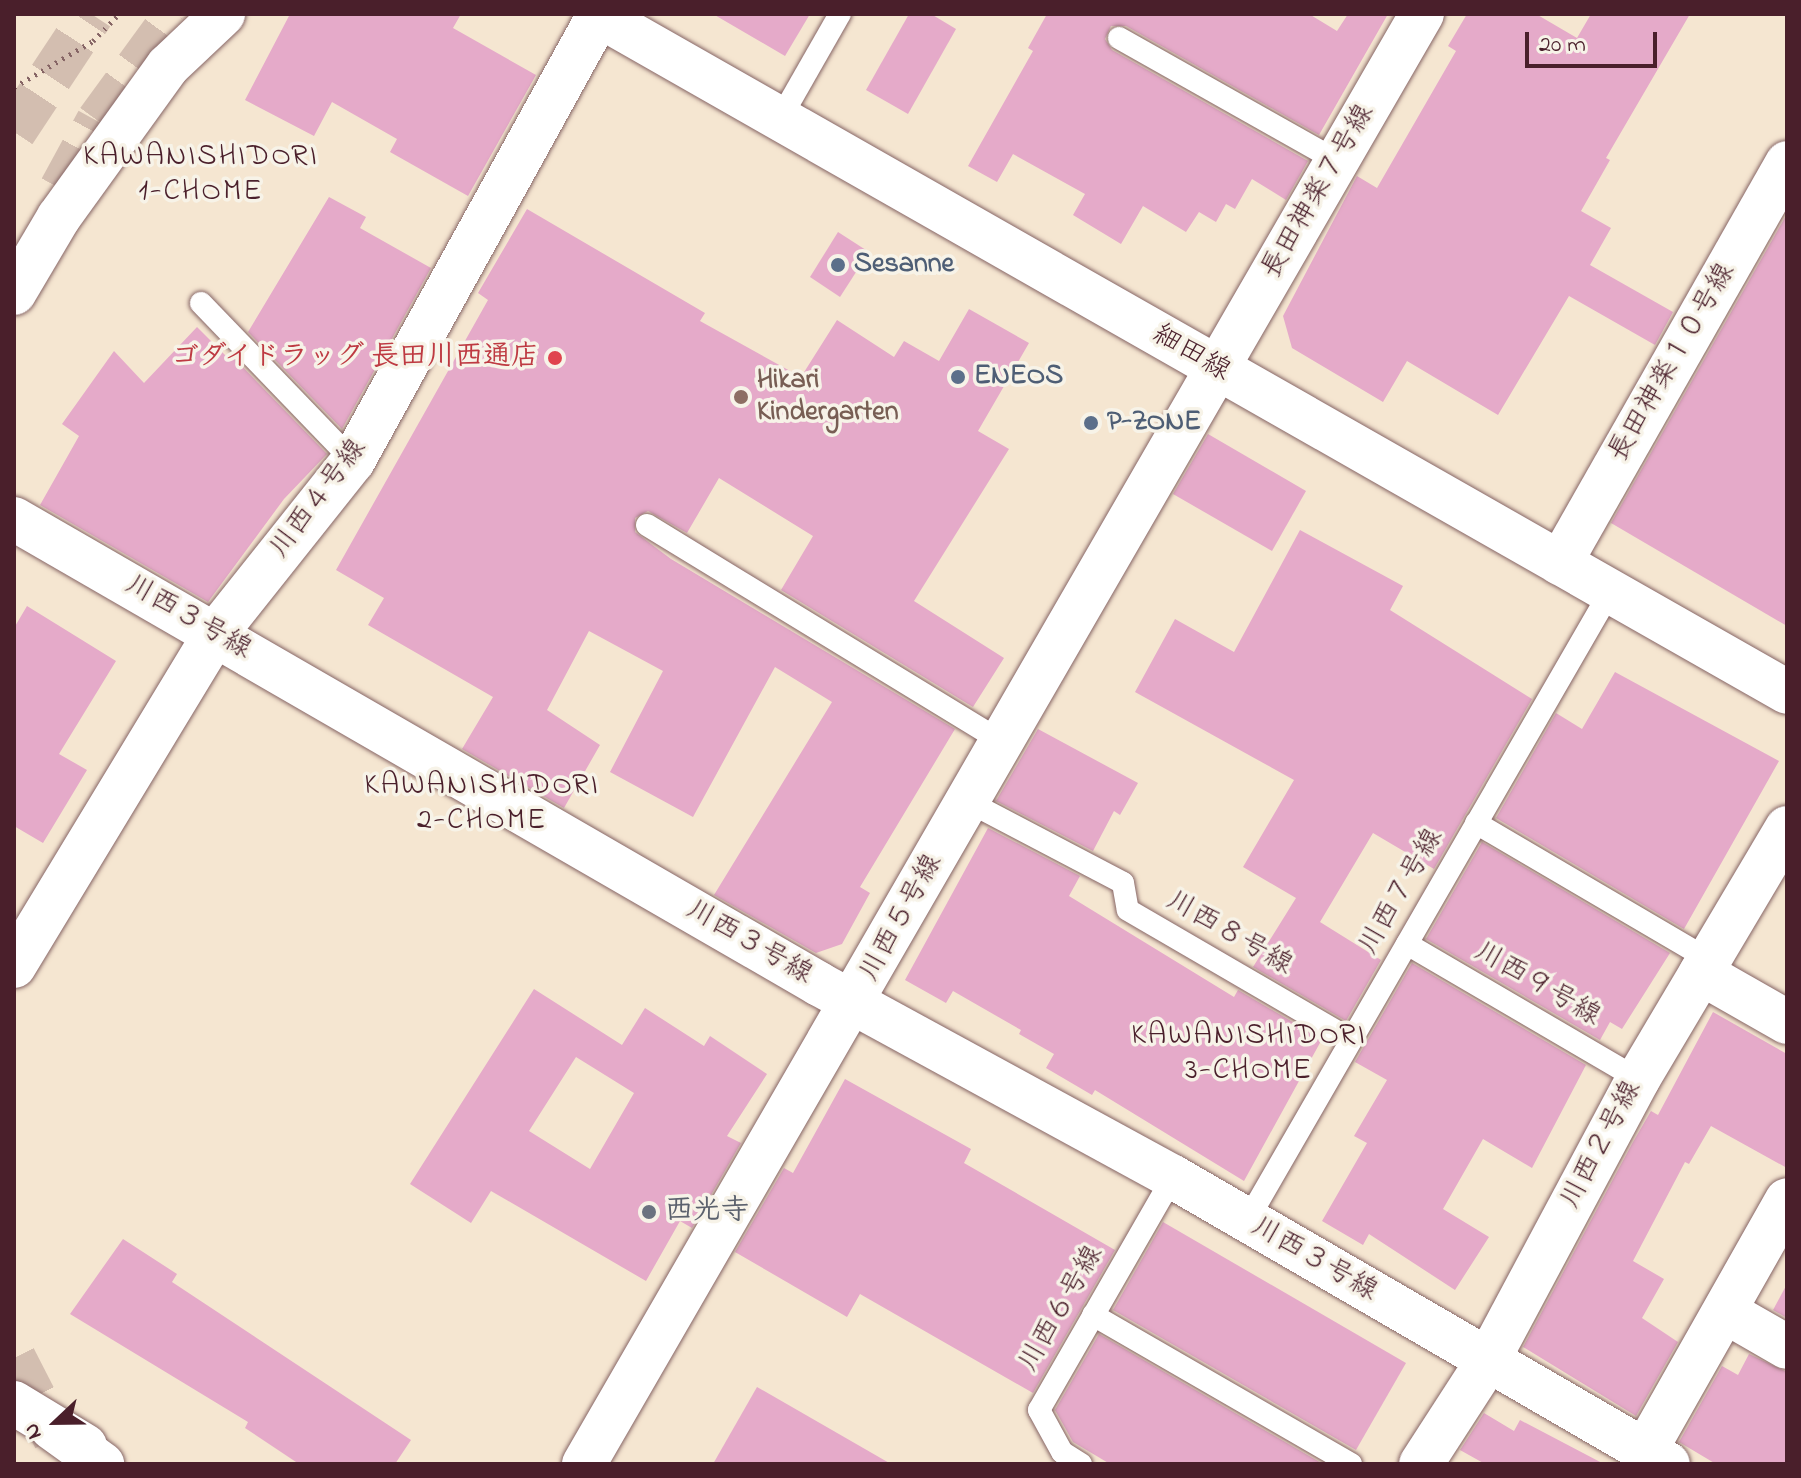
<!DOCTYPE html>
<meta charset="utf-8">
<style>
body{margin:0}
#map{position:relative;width:1801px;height:1478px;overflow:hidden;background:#f5e6d1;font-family:"Indie Flower","Klee One",sans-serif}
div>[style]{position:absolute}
.building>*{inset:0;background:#e5aac9}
.motorway-tunnel>*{height:44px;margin-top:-22px;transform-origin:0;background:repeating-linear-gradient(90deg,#d3beb0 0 44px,transparent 0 66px)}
.path>*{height:5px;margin-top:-2.5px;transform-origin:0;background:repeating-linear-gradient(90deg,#866565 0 2px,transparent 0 8px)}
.roads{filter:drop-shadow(0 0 2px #866565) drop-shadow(0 0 2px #866565)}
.service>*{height:22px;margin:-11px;padding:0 11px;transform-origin:11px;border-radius:11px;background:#fff}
.minor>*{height:44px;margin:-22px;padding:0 22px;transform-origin:22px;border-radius:22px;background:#fff}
.tertiary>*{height:44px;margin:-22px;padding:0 22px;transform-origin:22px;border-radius:22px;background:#fff}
.primary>*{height:44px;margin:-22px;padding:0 22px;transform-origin:22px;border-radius:22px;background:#fff}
.motorway>*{height:44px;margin:-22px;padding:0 22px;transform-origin:22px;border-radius:22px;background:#fff}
.dots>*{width:22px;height:22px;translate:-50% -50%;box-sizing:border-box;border:4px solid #f7f3e8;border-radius:50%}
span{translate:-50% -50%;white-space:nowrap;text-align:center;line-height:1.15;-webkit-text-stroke:7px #f7f3e8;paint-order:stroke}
.street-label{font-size:28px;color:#4a1f2b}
.service-label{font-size:28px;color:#4e5e75;font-weight:700}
.left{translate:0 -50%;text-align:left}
.health-label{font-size:28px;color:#be3a42;font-weight:700}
.right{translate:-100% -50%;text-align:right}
.education-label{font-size:28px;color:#785e54;font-weight:700}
.worship-label{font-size:28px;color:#5b616d;font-weight:700}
.neighbourhood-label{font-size:30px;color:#4a1f2b;letter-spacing:2px}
.frame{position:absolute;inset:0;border:16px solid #4a1f2b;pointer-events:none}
.north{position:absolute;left:16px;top:1382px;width:80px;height:80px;-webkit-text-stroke:6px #f7f3e8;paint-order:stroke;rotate:248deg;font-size:22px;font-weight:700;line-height:32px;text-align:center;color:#4a1f2b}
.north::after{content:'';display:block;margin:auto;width:28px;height:36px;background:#4a1f2b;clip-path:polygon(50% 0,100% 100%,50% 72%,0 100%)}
.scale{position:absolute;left:1525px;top:32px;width:132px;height:36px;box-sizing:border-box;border:4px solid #4a1f2b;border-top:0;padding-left:10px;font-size:24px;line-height:28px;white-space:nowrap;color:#4a1f2b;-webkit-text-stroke:6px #f7f3e8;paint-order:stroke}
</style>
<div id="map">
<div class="building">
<div style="clip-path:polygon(290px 14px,461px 14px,453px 28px,536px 75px,468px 196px,390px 152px,397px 139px,332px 102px,314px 136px,245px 100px)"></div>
<div style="clip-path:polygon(713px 14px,810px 14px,785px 56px)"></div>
<div style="clip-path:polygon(909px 14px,931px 14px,956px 29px,908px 114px,866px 90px)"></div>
<div style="clip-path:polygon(1047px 14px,1309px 14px,1337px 31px,1348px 14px,1388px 14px,1319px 135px,1126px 26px,1111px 26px,1105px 39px,1112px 50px,1308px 161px,1286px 200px,1252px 179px,1235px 209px,1226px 204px,1216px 222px,1199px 212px,1186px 232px,1143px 206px,1121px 244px,1073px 215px,1085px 194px,1013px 154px,997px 182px,968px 166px,1033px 51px,1028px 48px)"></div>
<div style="clip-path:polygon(1467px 14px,1536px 14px,1577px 38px,1591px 14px,1690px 14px,1606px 158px,1610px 160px,1581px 211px,1611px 228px,1590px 265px,1673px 312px,1655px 345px,1569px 296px,1498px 415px,1407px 361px,1383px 402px,1292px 348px,1283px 316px,1357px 176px,1377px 188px,1456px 51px,1448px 46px)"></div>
<div style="clip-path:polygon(329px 197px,366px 217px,360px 228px,431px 268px,342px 429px,248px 332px)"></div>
<div style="clip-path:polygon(527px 209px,705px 313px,700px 321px,801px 377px,837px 320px,894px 357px,904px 341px,939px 361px,969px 309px,1029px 343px,978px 431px,1009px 449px,914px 601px,1004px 658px,973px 707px,781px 590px,813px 536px,719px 478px,687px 533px,648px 511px,635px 518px,635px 532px,671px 559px,955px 729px,860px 887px,870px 893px,842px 944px,816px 953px,714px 895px,832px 702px,775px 667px,693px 817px,610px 772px,663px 671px,589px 631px,547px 710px,600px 745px,564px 808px,462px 749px,493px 697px,368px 625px,384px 598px,336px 570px,488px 300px,478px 293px)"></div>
<div style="clip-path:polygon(1787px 214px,1787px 626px,1611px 523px)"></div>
<div style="clip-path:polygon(838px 232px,869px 252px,840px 297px,810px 277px)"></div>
<div style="clip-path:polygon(197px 327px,231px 361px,233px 357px,327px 454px,284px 499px,208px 602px,40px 505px,79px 436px,62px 424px,114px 351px,144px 383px)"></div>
<div style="clip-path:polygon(1208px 434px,1306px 491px,1272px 551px,1173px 494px)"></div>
<div style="clip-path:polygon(1300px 530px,1403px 586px,1390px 610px,1532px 699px,1434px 869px,1373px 833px,1320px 922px,1381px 960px,1346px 1021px,1253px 967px,1296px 898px,1243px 867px,1294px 780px,1135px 692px,1175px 619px,1234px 652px)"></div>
<div style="clip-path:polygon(27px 606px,116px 661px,59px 754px,87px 770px,43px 843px,14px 826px,14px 628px)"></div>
<div style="clip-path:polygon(1615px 672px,1779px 761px,1684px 929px,1496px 818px,1556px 713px,1582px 729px)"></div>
<div style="clip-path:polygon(1038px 729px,1138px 783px,1120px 815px,1114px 811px,1093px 851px,996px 801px)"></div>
<div style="clip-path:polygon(988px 828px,1080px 876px,1069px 896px,1234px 997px,1238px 990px,1332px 1045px,1321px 1041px,1244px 1181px,1095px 1090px,1092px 1095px,1046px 1068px,1054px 1054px,1019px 1034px,1021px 1030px,953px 991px,946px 1003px,905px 980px)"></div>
<div style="clip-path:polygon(1482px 842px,1670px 953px,1622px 1029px,1610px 1022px,1600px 1040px,1426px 939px)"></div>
<div style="clip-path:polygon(1412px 963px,1586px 1065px,1532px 1168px,1483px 1139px,1443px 1209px,1489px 1237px,1455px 1290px,1369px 1234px,1363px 1245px,1322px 1221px,1367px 1143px,1354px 1136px,1387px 1080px,1355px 1062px)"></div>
<div style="clip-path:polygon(evenodd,534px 989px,622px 1045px,645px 1008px,704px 1046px,710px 1036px,767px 1074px,727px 1136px,741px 1143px,692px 1228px,680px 1221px,646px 1281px,491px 1191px,471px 1223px,410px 1184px,534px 989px,576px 1057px,634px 1093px,590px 1169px,529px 1131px,576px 1057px)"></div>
<div style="clip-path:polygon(1713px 1012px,1787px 1054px,1787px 1168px,1711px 1126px,1689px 1164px,1685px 1162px,1633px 1261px,1664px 1279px,1642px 1318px,1678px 1342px,1636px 1416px,1523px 1347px,1633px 1142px,1651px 1111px,1658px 1115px)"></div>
<div style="clip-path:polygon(845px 1079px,971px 1149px,964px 1163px,1115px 1250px,1033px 1393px,860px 1294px,847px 1317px,735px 1252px,784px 1168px,793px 1173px)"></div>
<div style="clip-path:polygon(1163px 1222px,1406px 1363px,1356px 1450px,1113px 1310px)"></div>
<div style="clip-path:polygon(123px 1239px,177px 1274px,172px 1282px,411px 1440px,395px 1464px,299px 1464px,245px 1428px,248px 1422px,70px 1314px)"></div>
<div style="clip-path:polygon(1787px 1284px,1787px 1318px,1773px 1310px)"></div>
<div style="clip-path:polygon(1099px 1334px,1323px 1464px,1110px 1464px,1073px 1442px,1055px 1410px)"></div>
<div style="clip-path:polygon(1749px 1354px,1787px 1372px,1787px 1464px,1716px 1464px,1679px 1442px,1722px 1366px,1738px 1375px)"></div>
<div style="clip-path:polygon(757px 1387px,891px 1464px,713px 1464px)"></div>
<div style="clip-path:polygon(1484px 1413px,1514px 1431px,1520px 1420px,1604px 1464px,1485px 1464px,1460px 1450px)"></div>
</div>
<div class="motorway-tunnel">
<div style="left:14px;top:132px;width:141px;rotate:-56.5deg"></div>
<div style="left:61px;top:189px;width:77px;rotate:-61.4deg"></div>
<div style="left:98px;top:121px;width:132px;rotate:-53.9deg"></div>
<div style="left:14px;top:1358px;width:90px;rotate:62.9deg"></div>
</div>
<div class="path">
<div style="left:14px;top:87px;width:91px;rotate:-30.2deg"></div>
<div style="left:93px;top:41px;width:37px;rotate:-46deg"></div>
</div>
<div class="roads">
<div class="service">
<div style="left:1119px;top:38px;width:250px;rotate:29.4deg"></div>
<div style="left:780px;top:119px;width:121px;rotate:-60.3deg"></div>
<div style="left:201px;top:303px;width:219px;rotate:46.1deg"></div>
<div style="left:647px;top:525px;width:415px;rotate:31.4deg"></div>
<div style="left:967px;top:801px;width:176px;rotate:27.7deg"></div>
<div style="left:1123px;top:883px;width:27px;rotate:80deg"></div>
<div style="left:1128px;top:910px;width:258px;rotate:30.2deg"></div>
<div style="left:1476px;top:823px;width:269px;rotate:30.4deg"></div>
<div style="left:1407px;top:944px;width:268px;rotate:30.3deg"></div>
<div style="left:1247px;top:1221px;width:726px;rotate:-60.01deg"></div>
<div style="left:1093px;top:1315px;width:298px;rotate:30deg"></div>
<div style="left:1081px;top:1464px;width:22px;rotate:-148deg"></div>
<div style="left:1062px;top:1452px;width:48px;rotate:-118.7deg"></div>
<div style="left:1039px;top:1410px;width:269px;rotate:-60.1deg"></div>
</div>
<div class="minor">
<div style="left:14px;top:519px;width:930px;rotate:30.01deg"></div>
<div style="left:819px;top:984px;width:403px;rotate:28.6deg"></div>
<div style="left:1173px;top:1177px;width:572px;rotate:30.11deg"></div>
<div style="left:1560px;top:563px;width:460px;rotate:-60.4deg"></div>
<div style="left:14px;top:966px;width:389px;rotate:-58.8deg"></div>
<div style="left:216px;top:633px;width:220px;rotate:-51.5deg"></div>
<div style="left:353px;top:461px;width:509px;rotate:-61.12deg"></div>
<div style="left:1701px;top:973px;width:99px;rotate:29.7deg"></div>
<div style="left:1726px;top:1312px;width:70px;rotate:29.8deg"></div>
<div style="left:1645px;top:1451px;width:288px;rotate:-60.5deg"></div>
<div style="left:584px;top:1464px;width:1675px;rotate:-59.98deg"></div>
<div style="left:1421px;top:1464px;width:121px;rotate:-57.1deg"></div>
<div style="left:1487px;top:1362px;width:321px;rotate:-61.9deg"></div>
<div style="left:1638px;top:1079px;width:292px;rotate:-59.3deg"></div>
</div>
<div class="tertiary">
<div style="left:596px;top:14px;width:1370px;rotate:29.65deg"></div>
<div style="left:14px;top:293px;width:88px;rotate:-59.4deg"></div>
<div style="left:59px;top:217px;width:186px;rotate:-54.2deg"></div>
<div style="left:168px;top:66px;width:76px;rotate:-43.4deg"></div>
</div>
<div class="primary">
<div style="left:14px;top:1403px;width:83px;rotate:31.2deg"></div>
</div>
<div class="motorway">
<div style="left:52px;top:1428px;width:62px;rotate:35.8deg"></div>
</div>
</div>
<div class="dots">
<div style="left:838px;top:265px;background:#5c6f8a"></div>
<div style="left:555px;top:358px;background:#e0444e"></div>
<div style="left:958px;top:377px;background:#5c6f8a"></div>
<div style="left:741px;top:397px;background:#8d6e63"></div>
<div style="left:1091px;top:423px;background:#5c6f8a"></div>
<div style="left:649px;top:1212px;background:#6b7280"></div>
</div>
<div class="street-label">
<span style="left:1319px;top:192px;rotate:-60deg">長田神楽７号線</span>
<span style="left:1191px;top:354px;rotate:30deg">細田線</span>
<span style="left:1673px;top:363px;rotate:-60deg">長田神楽１０号線</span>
<span style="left:319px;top:499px;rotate:-53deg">川西４号線</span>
<span style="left:188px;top:618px;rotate:30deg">川西３号線</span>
<span style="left:1402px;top:892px;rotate:-60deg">川西７号線</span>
<span style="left:902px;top:918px;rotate:-61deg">川西５号線</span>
<span style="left:1229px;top:934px;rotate:30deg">川西８号線</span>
<span style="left:749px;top:943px;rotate:30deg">川西３号線</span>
<span style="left:1537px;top:985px;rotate:30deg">川西９号線</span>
<span style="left:1602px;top:1145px;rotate:-62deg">川西２号線</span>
<span style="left:1314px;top:1260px;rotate:30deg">川西３号線</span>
<span style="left:1062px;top:1309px;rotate:-60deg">川西６号線</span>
</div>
<div class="service-label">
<span class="left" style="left:854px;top:265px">Sesanne</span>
<span class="left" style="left:974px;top:377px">ENEOS</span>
<span class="left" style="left:1107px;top:423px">P-ZONE</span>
</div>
<div class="health-label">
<span class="right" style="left:539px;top:358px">ゴダイドラッグ 長田川西通店</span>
</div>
<div class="education-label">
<span class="left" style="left:757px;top:397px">Hikari<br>Kindergarten</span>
</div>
<div class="worship-label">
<span class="left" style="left:665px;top:1212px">西光寺</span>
</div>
<div class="neighbourhood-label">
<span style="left:201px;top:174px">KAWANISHIDORI<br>1-CHOME</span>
<span style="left:482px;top:803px">KAWANISHIDORI<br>2-CHOME</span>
<span style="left:1249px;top:1053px">KAWANISHIDORI<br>3-CHOME</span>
</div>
<div class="frame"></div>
<div class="north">N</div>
<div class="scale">20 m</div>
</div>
